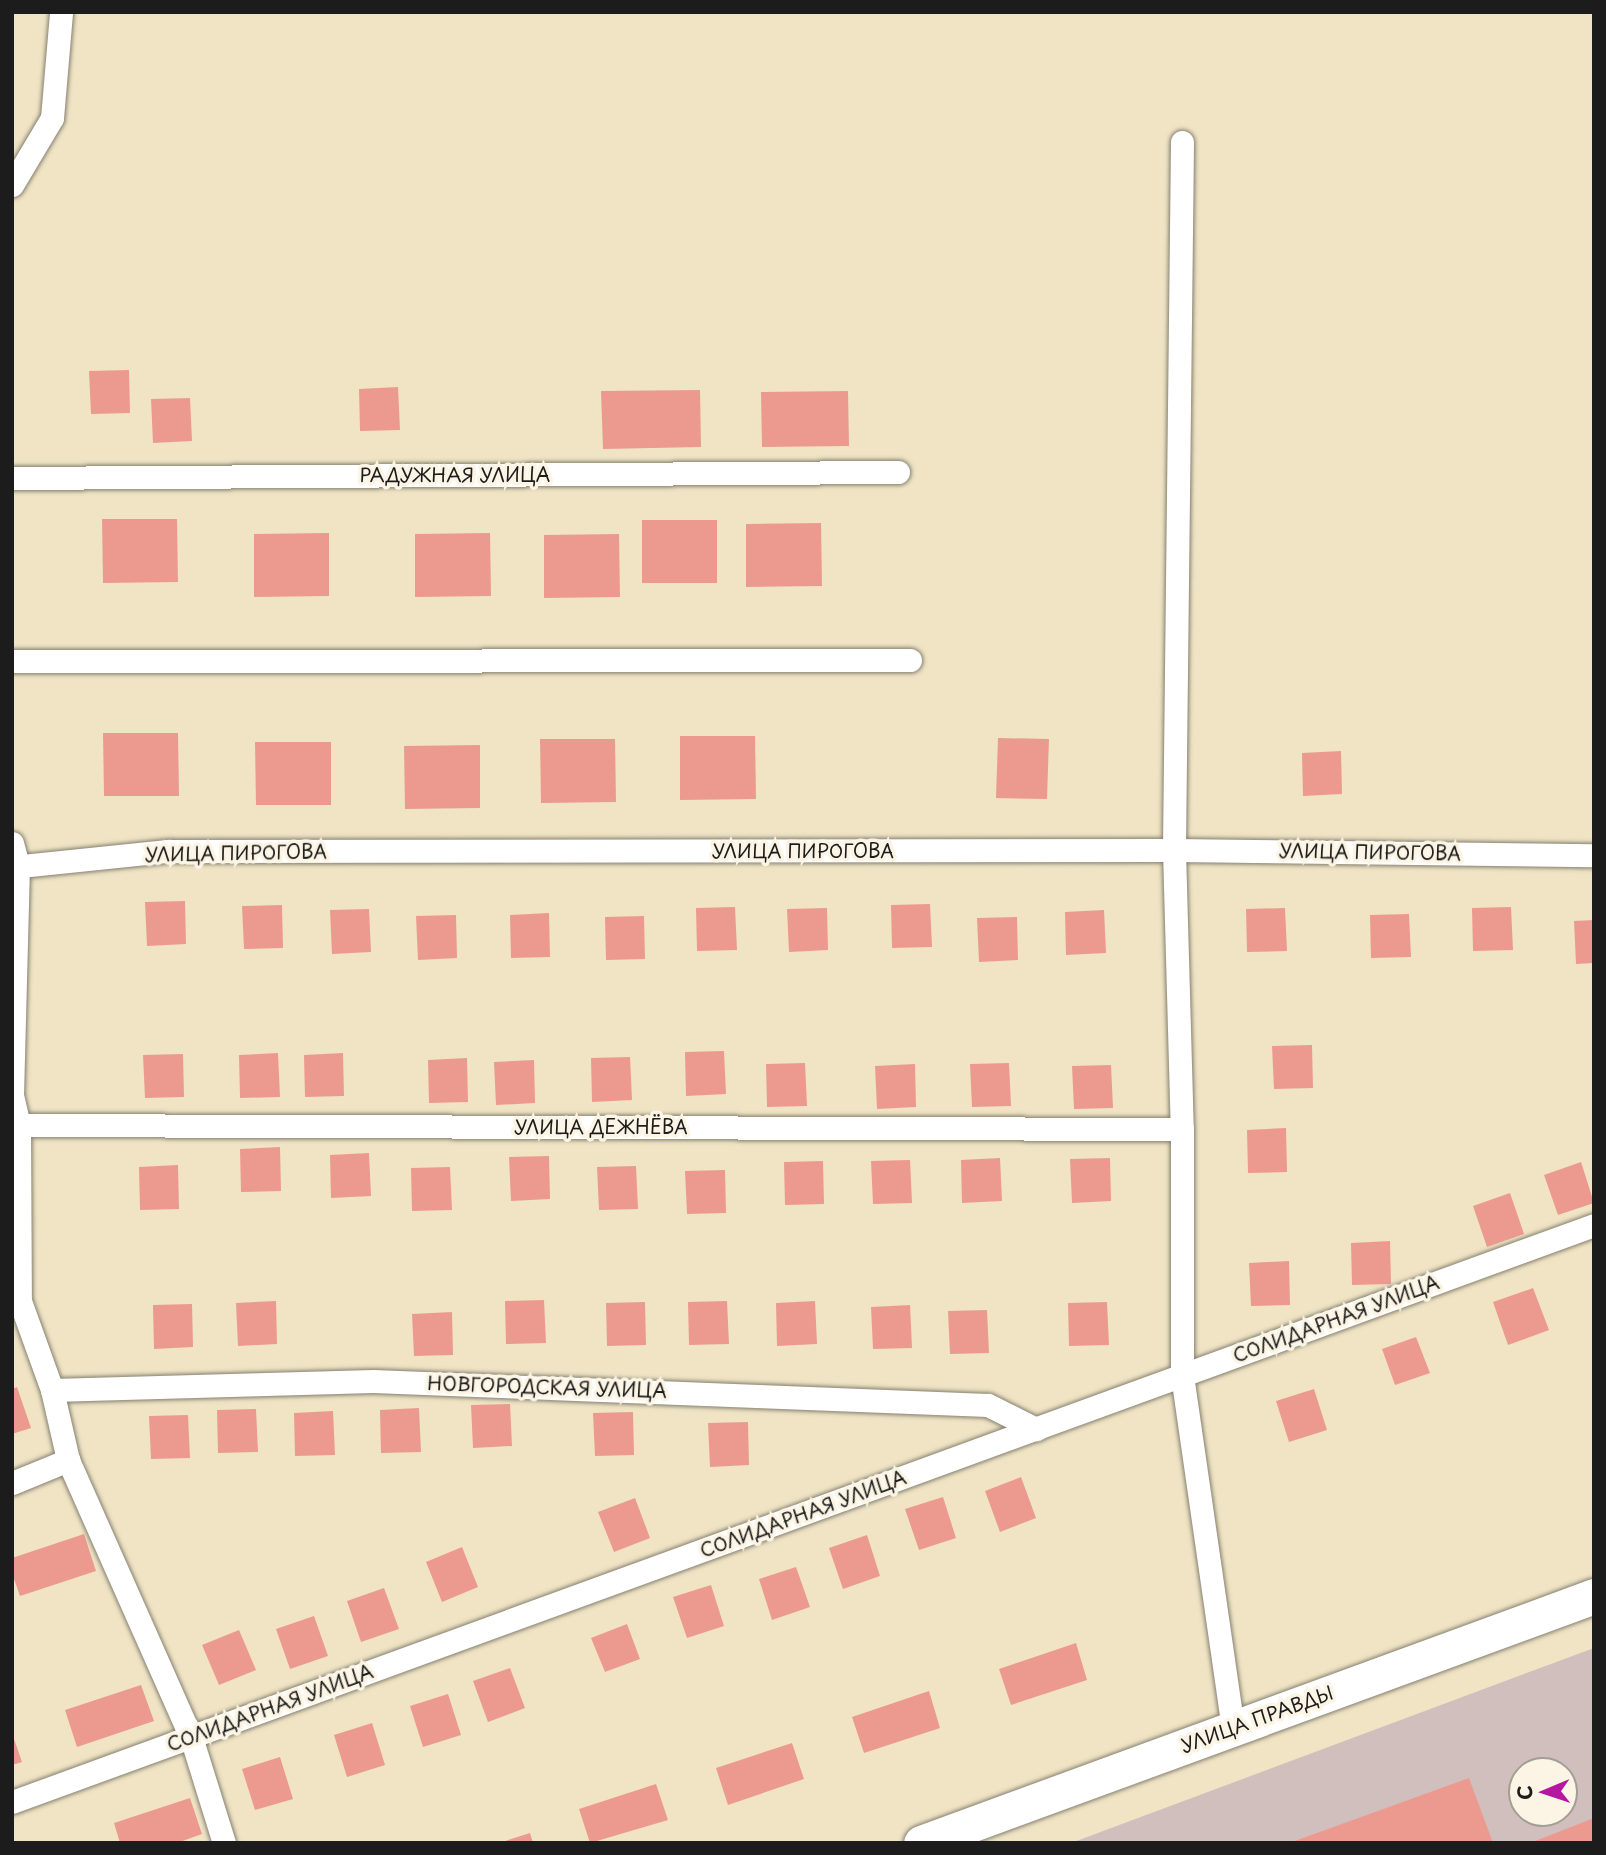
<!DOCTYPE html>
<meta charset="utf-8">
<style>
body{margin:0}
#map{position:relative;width:1606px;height:1855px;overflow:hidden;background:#f0e4c5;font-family:"Playpen Sans",sans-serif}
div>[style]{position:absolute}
.industrial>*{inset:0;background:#d1bfbd}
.building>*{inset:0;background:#ec9a90}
.roads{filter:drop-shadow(0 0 2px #868070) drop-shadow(0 0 2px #868070)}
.minor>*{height:23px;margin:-11.5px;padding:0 11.5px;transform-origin:11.5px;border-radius:11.5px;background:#fff}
.primary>*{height:35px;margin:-17.5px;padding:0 17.5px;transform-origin:17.5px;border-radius:17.5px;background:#fff}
span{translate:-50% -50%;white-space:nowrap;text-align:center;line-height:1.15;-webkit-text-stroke:7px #fcf5e5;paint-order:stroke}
.street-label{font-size:19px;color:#1c1c1c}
.frame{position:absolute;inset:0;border:14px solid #1c1c1c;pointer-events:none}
.north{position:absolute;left:1508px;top:1757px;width:70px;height:70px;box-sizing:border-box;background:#fcf5e5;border:2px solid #a29e95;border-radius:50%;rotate:268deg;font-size:19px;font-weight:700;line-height:28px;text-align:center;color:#1c1c1c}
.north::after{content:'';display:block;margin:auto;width:24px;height:32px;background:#b5179e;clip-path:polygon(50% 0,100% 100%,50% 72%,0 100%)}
</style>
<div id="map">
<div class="industrial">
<div style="clip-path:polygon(evenodd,1594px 1648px,1594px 1843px,1071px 1843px,1594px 1648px,1522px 1771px,1564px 1771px,1564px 1813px,1522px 1813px,1522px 1771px)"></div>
</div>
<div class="building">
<div style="clip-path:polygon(129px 370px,130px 413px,91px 414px,89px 371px)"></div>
<div style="clip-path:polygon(398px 387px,400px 430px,360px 431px,359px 389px)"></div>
<div style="clip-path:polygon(700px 390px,701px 447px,603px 449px,601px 391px)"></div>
<div style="clip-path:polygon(848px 391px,849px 446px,762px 447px,761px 392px)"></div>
<div style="clip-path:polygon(190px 398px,192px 441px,153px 443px,151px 399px)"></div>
<div style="clip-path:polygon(102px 519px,177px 519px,178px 582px,103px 583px)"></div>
<div style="clip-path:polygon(642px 520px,717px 520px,717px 583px,642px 583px)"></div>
<div style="clip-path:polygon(821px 523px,822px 586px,746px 587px,746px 524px)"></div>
<div style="clip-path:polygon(329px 533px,329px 596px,254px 597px,254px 534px)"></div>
<div style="clip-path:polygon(490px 533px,491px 596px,415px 597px,415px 534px)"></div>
<div style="clip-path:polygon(619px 534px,620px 597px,544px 598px,544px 535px)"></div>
<div style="clip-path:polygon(103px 733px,178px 733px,179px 796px,104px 796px)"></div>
<div style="clip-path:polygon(680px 736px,755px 736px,756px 799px,680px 800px)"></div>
<div style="clip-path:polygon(998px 738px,1049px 739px,1047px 799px,996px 798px)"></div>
<div style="clip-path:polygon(540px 739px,615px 739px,616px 802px,541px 803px)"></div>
<div style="clip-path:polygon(255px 742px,331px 742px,331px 805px,256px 805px)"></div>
<div style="clip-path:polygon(480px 745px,480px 808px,405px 809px,404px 746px)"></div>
<div style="clip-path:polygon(1341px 751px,1342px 794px,1303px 796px,1302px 753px)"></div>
<div style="clip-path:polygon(185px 901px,186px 944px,147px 946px,145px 902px)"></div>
<div style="clip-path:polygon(930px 904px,932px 947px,892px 948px,891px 905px)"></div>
<div style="clip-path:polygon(282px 905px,283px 948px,244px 949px,242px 906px)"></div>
<div style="clip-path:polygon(735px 907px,737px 950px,697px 951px,696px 908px)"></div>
<div style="clip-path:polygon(1511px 907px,1513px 950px,1473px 951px,1472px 908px)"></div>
<div style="clip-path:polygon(827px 908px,828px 950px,789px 952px,787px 909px)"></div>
<div style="clip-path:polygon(1285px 908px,1287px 951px,1247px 952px,1246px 909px)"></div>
<div style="clip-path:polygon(369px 909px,371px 952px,332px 954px,330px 910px)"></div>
<div style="clip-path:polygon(1104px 910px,1106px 953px,1066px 955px,1065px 912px)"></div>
<div style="clip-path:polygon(549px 913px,550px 957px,511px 958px,510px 915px)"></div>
<div style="clip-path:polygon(1409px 914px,1411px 957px,1371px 958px,1370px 915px)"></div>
<div style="clip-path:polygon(456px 915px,457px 958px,418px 960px,416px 916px)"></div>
<div style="clip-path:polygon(644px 916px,645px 959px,606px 960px,605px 917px)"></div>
<div style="clip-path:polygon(1017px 917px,1018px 960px,979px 962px,977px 918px)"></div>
<div style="clip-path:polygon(1594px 920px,1594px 963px,1576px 964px,1574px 921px)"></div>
<div style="clip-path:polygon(1312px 1045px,1313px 1088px,1274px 1089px,1272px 1046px)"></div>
<div style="clip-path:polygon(724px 1051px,726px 1094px,686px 1096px,685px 1052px)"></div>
<div style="clip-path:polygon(278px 1053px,280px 1097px,240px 1098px,239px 1055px)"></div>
<div style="clip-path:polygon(343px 1053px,344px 1096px,305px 1097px,304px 1055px)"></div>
<div style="clip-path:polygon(183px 1054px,184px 1097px,145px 1098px,143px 1055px)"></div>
<div style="clip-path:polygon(630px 1057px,632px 1100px,592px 1102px,591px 1058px)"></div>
<div style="clip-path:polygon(467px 1058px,468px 1102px,429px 1103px,428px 1060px)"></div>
<div style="clip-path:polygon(534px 1060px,535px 1103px,496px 1105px,494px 1062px)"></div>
<div style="clip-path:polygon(805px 1063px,807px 1106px,767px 1107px,766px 1064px)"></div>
<div style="clip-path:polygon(1009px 1063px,1011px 1106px,972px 1107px,970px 1064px)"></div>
<div style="clip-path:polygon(915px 1064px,916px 1107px,877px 1109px,875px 1066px)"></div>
<div style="clip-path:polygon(1111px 1065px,1113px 1108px,1074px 1109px,1072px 1066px)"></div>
<div style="clip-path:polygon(1286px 1128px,1287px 1172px,1248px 1173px,1247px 1130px)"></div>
<div style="clip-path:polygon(280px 1147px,281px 1191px,241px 1192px,240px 1149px)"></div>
<div style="clip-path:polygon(369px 1153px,371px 1196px,331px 1198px,330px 1155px)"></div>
<div style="clip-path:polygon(549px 1156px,550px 1199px,511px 1201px,509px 1157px)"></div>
<div style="clip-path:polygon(1000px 1158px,1002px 1201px,962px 1203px,961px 1160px)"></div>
<div style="clip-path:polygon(1110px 1158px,1111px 1201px,1072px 1203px,1070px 1159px)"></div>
<div style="clip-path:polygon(910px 1160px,912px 1203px,873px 1204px,871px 1161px)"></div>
<div style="clip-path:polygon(823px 1161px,824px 1204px,785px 1205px,784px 1162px)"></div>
<div style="clip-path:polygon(1581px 1162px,1594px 1203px,1558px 1215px,1544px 1175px)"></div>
<div style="clip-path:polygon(178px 1165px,179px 1209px,140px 1210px,139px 1167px)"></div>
<div style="clip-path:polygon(636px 1166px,638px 1209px,599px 1210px,597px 1167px)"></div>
<div style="clip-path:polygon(450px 1167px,452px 1210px,412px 1211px,411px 1168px)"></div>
<div style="clip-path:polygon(725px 1170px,726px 1213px,687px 1214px,685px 1171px)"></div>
<div style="clip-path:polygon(1510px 1193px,1524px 1234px,1487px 1247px,1473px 1206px)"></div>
<div style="clip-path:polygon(1390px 1241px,1391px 1284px,1352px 1285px,1351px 1243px)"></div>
<div style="clip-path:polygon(1289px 1261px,1290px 1305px,1251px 1306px,1249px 1263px)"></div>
<div style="clip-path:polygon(1533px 1288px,1549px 1330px,1508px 1345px,1493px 1302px)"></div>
<div style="clip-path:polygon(544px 1300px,546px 1343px,506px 1344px,505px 1301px)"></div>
<div style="clip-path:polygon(276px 1301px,277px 1344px,238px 1346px,236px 1303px)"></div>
<div style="clip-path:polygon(727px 1301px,729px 1344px,689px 1345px,688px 1302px)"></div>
<div style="clip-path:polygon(815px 1301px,817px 1344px,777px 1346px,776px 1303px)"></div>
<div style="clip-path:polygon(645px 1302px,646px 1345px,607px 1346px,606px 1303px)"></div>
<div style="clip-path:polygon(1107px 1302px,1109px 1345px,1069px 1346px,1068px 1303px)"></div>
<div style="clip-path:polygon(192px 1304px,193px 1347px,154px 1349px,153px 1305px)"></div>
<div style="clip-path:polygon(910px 1305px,912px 1348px,873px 1349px,871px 1307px)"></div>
<div style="clip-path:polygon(987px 1310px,989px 1353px,950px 1354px,948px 1311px)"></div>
<div style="clip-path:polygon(452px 1312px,453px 1355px,414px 1356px,412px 1314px)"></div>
<div style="clip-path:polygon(1416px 1337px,1430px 1373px,1395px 1385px,1382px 1349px)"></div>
<div style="clip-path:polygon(17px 1387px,31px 1428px,12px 1434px,12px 1389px)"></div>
<div style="clip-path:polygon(1314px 1389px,1327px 1430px,1289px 1442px,1276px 1401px)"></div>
<div style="clip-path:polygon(510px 1404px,512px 1446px,473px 1448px,471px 1405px)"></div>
<div style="clip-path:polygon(419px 1408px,421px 1452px,381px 1453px,380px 1410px)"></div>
<div style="clip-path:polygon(256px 1409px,258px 1452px,218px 1453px,217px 1410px)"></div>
<div style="clip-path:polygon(333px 1411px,335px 1455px,295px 1456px,294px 1413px)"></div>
<div style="clip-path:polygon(633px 1412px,634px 1455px,595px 1456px,593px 1413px)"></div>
<div style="clip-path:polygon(188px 1415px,190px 1458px,151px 1459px,149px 1416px)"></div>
<div style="clip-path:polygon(748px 1422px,749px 1465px,710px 1467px,708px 1423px)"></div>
<div style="clip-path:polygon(1021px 1477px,1036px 1518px,1000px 1532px,985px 1491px)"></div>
<div style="clip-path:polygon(943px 1497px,956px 1538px,919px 1550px,905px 1509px)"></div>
<div style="clip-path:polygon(635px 1498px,650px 1538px,614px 1552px,598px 1512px)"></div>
<div style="clip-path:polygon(84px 1534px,96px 1571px,20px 1596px,12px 1573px,12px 1558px)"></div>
<div style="clip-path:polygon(867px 1535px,880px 1576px,843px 1589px,829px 1548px)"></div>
<div style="clip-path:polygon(462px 1547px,478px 1587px,442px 1602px,426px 1562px)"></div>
<div style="clip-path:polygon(796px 1567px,810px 1607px,772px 1620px,759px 1579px)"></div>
<div style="clip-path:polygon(711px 1585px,724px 1626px,687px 1638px,673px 1597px)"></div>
<div style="clip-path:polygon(384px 1588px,399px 1629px,361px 1642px,347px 1601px)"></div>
<div style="clip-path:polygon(314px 1616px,328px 1656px,290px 1669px,276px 1629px)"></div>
<div style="clip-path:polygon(627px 1624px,640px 1659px,605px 1672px,591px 1638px)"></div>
<div style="clip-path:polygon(239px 1630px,256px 1670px,219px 1685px,202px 1645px)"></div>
<div style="clip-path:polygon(1076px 1643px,1087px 1680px,1011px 1705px,999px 1669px)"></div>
<div style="clip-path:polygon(510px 1668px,525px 1708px,488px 1722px,473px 1681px)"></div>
<div style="clip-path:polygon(141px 1685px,154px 1721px,77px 1747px,65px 1710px)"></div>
<div style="clip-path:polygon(929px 1691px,940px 1728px,864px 1753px,852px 1717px)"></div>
<div style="clip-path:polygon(448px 1694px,461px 1735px,423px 1747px,410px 1706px)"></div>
<div style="clip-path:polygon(372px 1723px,385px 1765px,347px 1777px,334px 1735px)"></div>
<div style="clip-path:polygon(12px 1733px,22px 1762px,12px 1765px)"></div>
<div style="clip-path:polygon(792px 1743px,804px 1779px,728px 1805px,716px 1768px)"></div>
<div style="clip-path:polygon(280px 1757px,293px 1799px,255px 1810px,242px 1769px)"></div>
<div style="clip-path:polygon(1469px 1778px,1493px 1843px,1292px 1843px,1292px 1842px)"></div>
<div style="clip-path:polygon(656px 1784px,668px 1820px,590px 1843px,579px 1809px)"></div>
<div style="clip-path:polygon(190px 1798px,202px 1834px,177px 1843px,120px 1843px,114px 1823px)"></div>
<div style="clip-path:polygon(1594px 1818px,1594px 1843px,1530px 1843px)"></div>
<div style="clip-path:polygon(530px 1833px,533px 1843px,502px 1843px,502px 1842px)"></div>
</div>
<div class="roads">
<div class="minor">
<div style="left:1182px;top:142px;width:708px;rotate:90.65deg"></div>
<div style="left:1174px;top:850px;width:279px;rotate:88.4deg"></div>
<div style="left:1182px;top:1129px;width:246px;rotate:90deg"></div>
<div style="left:1182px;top:1375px;width:357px;rotate:81.8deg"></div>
<div style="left:12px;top:185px;width:78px;rotate:-59.2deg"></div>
<div style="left:52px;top:118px;width:106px;rotate:-85.1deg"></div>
<div style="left:12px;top:478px;width:886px;rotate:-0.39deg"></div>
<div style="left:12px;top:661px;width:898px;rotate:-0.06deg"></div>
<div style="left:12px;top:843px;width:24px;rotate:75deg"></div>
<div style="left:18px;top:866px;width:229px;rotate:91.5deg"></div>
<div style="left:12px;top:1095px;width:31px;rotate:77deg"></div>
<div style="left:19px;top:1125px;width:176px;rotate:89.7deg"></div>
<div style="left:20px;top:1301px;width:95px;rotate:70.2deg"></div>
<div style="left:52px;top:1390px;width:72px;rotate:77.1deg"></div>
<div style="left:68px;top:1460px;width:303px;rotate:66.1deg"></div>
<div style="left:191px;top:1737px;width:111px;rotate:72.7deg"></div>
<div style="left:12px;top:867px;width:157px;rotate:-5.9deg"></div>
<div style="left:168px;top:851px;width:1006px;rotate:-0.06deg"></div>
<div style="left:1174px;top:850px;width:420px;rotate:0.7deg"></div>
<div style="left:19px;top:1125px;width:1163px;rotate:0.2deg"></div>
<div style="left:52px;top:1390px;width:321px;rotate:-1.6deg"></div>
<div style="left:373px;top:1381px;width:615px;rotate:2.23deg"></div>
<div style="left:988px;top:1405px;width:54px;rotate:26.6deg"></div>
<div style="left:12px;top:1483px;width:61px;rotate:-22.3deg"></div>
<div style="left:12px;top:1802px;width:1684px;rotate:-20.04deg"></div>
</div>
<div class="primary">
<div style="left:921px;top:1843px;width:717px;rotate:-20.15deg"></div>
</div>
</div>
<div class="street-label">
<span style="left:455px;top:475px">РАДУЖНАЯ УЛИЦА</span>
<span style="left:803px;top:851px">УЛИЦА ПИРОГОВА</span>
<span style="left:1370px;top:852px;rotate:1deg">УЛИЦА ПИРОГОВА</span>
<span style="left:236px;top:853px;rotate:-1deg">УЛИЦА ПИРОГОВА</span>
<span style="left:601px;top:1127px">УЛИЦА ДЕЖНЁВА</span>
<span style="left:1336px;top:1319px;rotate:-20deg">СОЛИДАРНАЯ УЛИЦА</span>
<span style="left:547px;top:1387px;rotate:2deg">НОВГОРОДСКАЯ УЛИЦА</span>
<span style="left:803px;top:1514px;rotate:-20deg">СОЛИДАРНАЯ УЛИЦА</span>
<span style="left:270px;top:1708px;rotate:-20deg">СОЛИДАРНАЯ УЛИЦА</span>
<span style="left:1257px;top:1719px;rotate:-20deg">УЛИЦА ПРАВДЫ</span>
</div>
<div class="frame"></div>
<div class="north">С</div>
</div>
